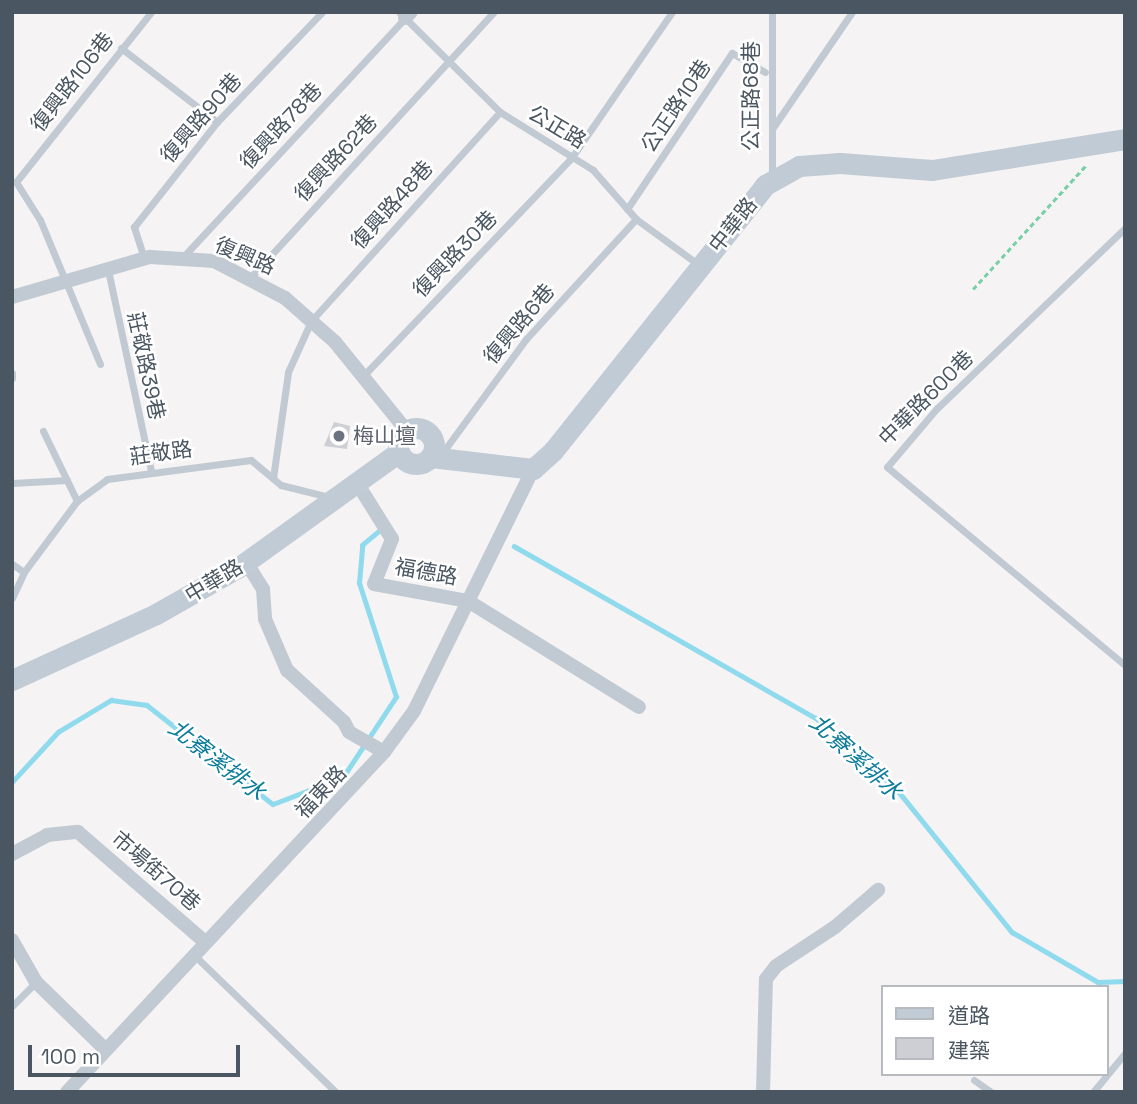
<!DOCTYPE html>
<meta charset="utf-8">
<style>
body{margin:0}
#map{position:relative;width:1137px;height:1104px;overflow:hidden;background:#f5f3f3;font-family:"Space Grotesk","Noto Sans TC",sans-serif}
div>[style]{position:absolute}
.stream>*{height:4.5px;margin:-2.25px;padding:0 2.25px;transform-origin:2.25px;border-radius:2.25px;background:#90daee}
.building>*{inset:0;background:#cdcfd5}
.path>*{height:2.5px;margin-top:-1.25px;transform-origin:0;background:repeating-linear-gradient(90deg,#7ad0a6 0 5px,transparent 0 8.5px)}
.lane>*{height:7px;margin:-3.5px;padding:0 3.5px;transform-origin:3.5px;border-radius:3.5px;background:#c1cad2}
.street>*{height:14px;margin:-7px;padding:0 7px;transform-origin:7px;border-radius:7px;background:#c1cad2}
.secondary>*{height:21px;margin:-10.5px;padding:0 10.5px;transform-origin:10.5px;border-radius:10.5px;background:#c1cbd6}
.secondary>.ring{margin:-10.5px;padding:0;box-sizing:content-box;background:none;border:21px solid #c1cbd6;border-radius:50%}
.dots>*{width:19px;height:19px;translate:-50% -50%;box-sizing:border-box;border:4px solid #fff;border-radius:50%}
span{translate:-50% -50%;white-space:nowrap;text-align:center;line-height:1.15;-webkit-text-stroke:5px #fff;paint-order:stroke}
.street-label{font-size:21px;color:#4a5661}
.worship-label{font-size:21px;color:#5b616d}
.left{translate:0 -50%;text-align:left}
.water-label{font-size:23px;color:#0c7c9b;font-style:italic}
.frame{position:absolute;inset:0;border:14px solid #4a5661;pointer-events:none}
.legend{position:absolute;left:881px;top:985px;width:228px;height:91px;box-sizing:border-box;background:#fff;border:2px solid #b7bbc0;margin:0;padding:9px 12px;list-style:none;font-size:21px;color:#4a5661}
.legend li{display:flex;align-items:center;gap:14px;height:35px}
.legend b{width:35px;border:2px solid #b7bbc0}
.scale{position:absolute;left:28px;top:1045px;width:212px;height:32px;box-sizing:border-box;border:4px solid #4a5661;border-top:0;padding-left:9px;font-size:21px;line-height:24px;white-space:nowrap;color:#4a5661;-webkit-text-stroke:5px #fff;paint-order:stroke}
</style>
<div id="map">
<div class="stream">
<div style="left:514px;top:546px;width:348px;rotate:29.7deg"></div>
<div style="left:816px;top:718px;width:111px;rotate:41.7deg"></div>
<div style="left:899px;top:792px;width:180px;rotate:51.1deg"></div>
<div style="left:1012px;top:932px;width:99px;rotate:30.2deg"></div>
<div style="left:1098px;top:982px;width:27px;rotate:-2deg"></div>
<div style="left:12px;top:782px;width:68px;rotate:-47.4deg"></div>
<div style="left:58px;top:732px;width:62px;rotate:-31.1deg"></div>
<div style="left:111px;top:700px;width:36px;rotate:8deg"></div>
<div style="left:147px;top:705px;width:160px;rotate:38.2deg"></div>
<div style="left:273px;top:804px;width:75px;rotate:-21.1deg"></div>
<div style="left:343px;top:777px;width:96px;rotate:-56.5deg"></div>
<div style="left:396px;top:697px;width:120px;rotate:-108deg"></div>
<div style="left:359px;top:583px;width:38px;rotate:-85deg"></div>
<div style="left:362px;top:545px;width:23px;rotate:-40deg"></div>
</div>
<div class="building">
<div style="clip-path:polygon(334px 422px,350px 426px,347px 449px,324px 446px)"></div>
</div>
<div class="path">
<div style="left:973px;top:289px;width:169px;rotate:-47.6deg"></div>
</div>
<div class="lane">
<div style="left:399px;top:12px;width:142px;rotate:44.7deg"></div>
<div style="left:500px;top:112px;width:110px;rotate:31.9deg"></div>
<div style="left:593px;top:170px;width:65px;rotate:48.7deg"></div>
<div style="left:636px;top:219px;width:78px;rotate:36.1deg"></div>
<div style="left:772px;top:12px;width:164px;rotate:90deg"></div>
<div style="left:121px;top:48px;width:121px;rotate:37.6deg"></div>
<div style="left:772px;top:129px;width:142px;rotate:-55.6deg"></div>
<div style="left:627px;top:209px;width:188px;rotate:-56.1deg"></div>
<div style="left:732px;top:53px;width:38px;rotate:30deg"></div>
<div style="left:1125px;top:228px;width:260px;rotate:136.2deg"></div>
<div style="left:937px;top:408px;width:77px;rotate:130.3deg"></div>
<div style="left:887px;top:467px;width:310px;rotate:39.8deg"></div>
<div style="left:183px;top:257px;width:326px;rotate:-47.1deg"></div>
<div style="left:144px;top:258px;width:33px;rotate:-108deg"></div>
<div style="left:134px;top:227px;width:134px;rotate:-51.7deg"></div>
<div style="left:217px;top:122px;width:152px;rotate:-46.3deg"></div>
<div style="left:108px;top:270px;width:206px;rotate:77.9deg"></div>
<div style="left:250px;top:278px;width:361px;rotate:-47.5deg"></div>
<div style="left:100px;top:364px;width:156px;rotate:-112.6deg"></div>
<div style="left:40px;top:220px;width:45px;rotate:-122.3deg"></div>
<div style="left:16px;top:182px;width:217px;rotate:-51.5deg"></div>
<div style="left:12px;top:373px;width:5px;rotate:90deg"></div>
<div style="left:364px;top:375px;width:301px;rotate:-46.3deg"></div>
<div style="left:572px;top:157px;width:176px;rotate:-55.4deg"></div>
<div style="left:43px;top:431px;width:78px;rotate:64.1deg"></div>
<div style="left:440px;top:456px;width:145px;rotate:-53.7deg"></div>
<div style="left:526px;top:339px;width:163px;rotate:-47.5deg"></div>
<div style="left:273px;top:478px;width:107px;rotate:-81.9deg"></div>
<div style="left:288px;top:372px;width:56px;rotate:-65.7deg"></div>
<div style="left:311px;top:321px;width:282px;rotate:-47.9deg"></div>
<div style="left:12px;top:483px;width:55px;rotate:-3.1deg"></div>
<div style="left:12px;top:564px;width:14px;rotate:34deg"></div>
<div style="left:12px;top:598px;width:29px;rotate:-65deg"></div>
<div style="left:24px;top:572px;width:89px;rotate:-53.3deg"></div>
<div style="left:77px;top:501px;width:37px;rotate:-36deg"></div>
<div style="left:107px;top:479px;width:145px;rotate:-7.5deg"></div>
<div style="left:251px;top:460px;width:39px;rotate:40deg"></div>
<div style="left:281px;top:485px;width:49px;rotate:14deg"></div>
<div style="left:195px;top:956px;width:196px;rotate:44deg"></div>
<div style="left:12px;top:1006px;width:34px;rotate:-45deg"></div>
<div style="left:974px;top:1080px;width:21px;rotate:35deg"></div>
<div style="left:1093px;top:1092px;width:50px;rotate:-50.6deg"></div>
</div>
<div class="street">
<div style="left:405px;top:18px;width:8px;rotate:-45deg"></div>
<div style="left:12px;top:297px;width:144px;rotate:-16.2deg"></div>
<div style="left:150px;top:257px;width:64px;rotate:3.6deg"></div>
<div style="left:214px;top:261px;width:80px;rotate:27.5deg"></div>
<div style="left:285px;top:298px;width:67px;rotate:41.3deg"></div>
<div style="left:335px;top:342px;width:113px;rotate:51.1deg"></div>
<div style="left:357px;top:483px;width:66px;rotate:58deg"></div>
<div style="left:392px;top:539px;width:48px;rotate:111.8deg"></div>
<div style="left:374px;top:584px;width:96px;rotate:10.3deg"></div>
<div style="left:468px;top:601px;width:201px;rotate:31.8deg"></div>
<div style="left:246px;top:562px;width:32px;rotate:58deg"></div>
<div style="left:263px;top:589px;width:30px;rotate:86deg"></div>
<div style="left:265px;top:619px;width:56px;rotate:66.7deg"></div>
<div style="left:287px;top:670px;width:77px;rotate:42.4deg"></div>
<div style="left:344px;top:722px;width:11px;rotate:63deg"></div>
<div style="left:349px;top:732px;width:40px;rotate:29.7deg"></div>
<div style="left:12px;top:854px;width:40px;rotate:-28deg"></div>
<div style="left:47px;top:835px;width:31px;rotate:-6deg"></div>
<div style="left:78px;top:832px;width:169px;rotate:40.9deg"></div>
<div style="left:12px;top:940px;width:48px;rotate:60.3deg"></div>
<div style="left:36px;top:982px;width:96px;rotate:44.2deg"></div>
<div style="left:67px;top:1092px;width:465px;rotate:-47deg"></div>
<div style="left:384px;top:752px;width:51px;rotate:-53.8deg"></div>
<div style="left:414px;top:711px;width:270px;rotate:-63.8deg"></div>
<div style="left:763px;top:1092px;width:113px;rotate:-88.5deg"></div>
<div style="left:766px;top:979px;width:16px;rotate:-52deg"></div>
<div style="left:776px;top:966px;width:71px;rotate:-33.5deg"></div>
<div style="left:835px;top:927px;width:57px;rotate:-40.7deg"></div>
</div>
<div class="secondary">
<div class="ring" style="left:398px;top:428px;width:15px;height:15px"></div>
<div style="left:431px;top:457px;width:103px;rotate:6.7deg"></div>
<div style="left:533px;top:469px;width:27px;rotate:-42deg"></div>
<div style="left:553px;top:451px;width:340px;rotate:-51.4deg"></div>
<div style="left:765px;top:185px;width:39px;rotate:-29deg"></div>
<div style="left:799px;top:166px;width:41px;rotate:-4.2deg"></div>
<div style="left:840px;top:163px;width:92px;rotate:4.4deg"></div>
<div style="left:932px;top:170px;width:195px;rotate:-9.1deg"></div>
<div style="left:12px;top:680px;width:158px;rotate:-24.6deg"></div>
<div style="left:156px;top:614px;width:95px;rotate:-29.5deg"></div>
<div style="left:239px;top:567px;width:197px;rotate:-35.7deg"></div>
</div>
<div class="dots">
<div style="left:339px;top:436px;background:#6b7280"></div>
</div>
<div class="street-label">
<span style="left:72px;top:82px;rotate:-52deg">復興路106巷</span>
<span style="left:751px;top:96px;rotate:-90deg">公正路68巷</span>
<span style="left:676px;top:106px;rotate:-56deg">公正路10巷</span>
<span style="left:201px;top:118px;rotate:-49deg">復興路90巷</span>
<span style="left:281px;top:126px;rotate:-47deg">復興路78巷</span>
<span style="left:557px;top:127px;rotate:31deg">公正路</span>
<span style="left:336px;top:158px;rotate:-47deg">復興路62巷</span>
<span style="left:392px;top:205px;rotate:-48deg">復興路48巷</span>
<span style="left:733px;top:225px;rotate:-52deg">中華路</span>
<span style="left:455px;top:254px;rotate:-46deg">復興路30巷</span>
<span style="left:245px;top:256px;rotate:23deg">復興路</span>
<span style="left:519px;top:324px;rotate:-50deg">復興路6巷</span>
<span style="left:146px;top:366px;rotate:78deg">莊敬路39巷</span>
<span style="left:926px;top:398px;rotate:-45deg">中華路600巷</span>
<span style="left:161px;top:453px;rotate:-8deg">莊敬路</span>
<span style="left:426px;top:572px;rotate:10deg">福德路</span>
<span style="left:214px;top:581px;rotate:-31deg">中華路</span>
<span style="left:321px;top:792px;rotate:-47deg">福東路</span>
<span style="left:156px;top:871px;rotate:41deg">市場街70巷</span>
</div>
<div class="worship-label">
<span class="left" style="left:353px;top:436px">梅山壇</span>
</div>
<div class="water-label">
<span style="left:856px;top:757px;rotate:42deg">北寮溪排水</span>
<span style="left:217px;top:760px;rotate:38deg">北寮溪排水</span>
</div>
<div class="frame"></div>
<ul class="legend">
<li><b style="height:9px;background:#c1cbd6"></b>道路</li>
<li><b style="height:19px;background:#cdcfd5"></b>建築</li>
</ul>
<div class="scale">100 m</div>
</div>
